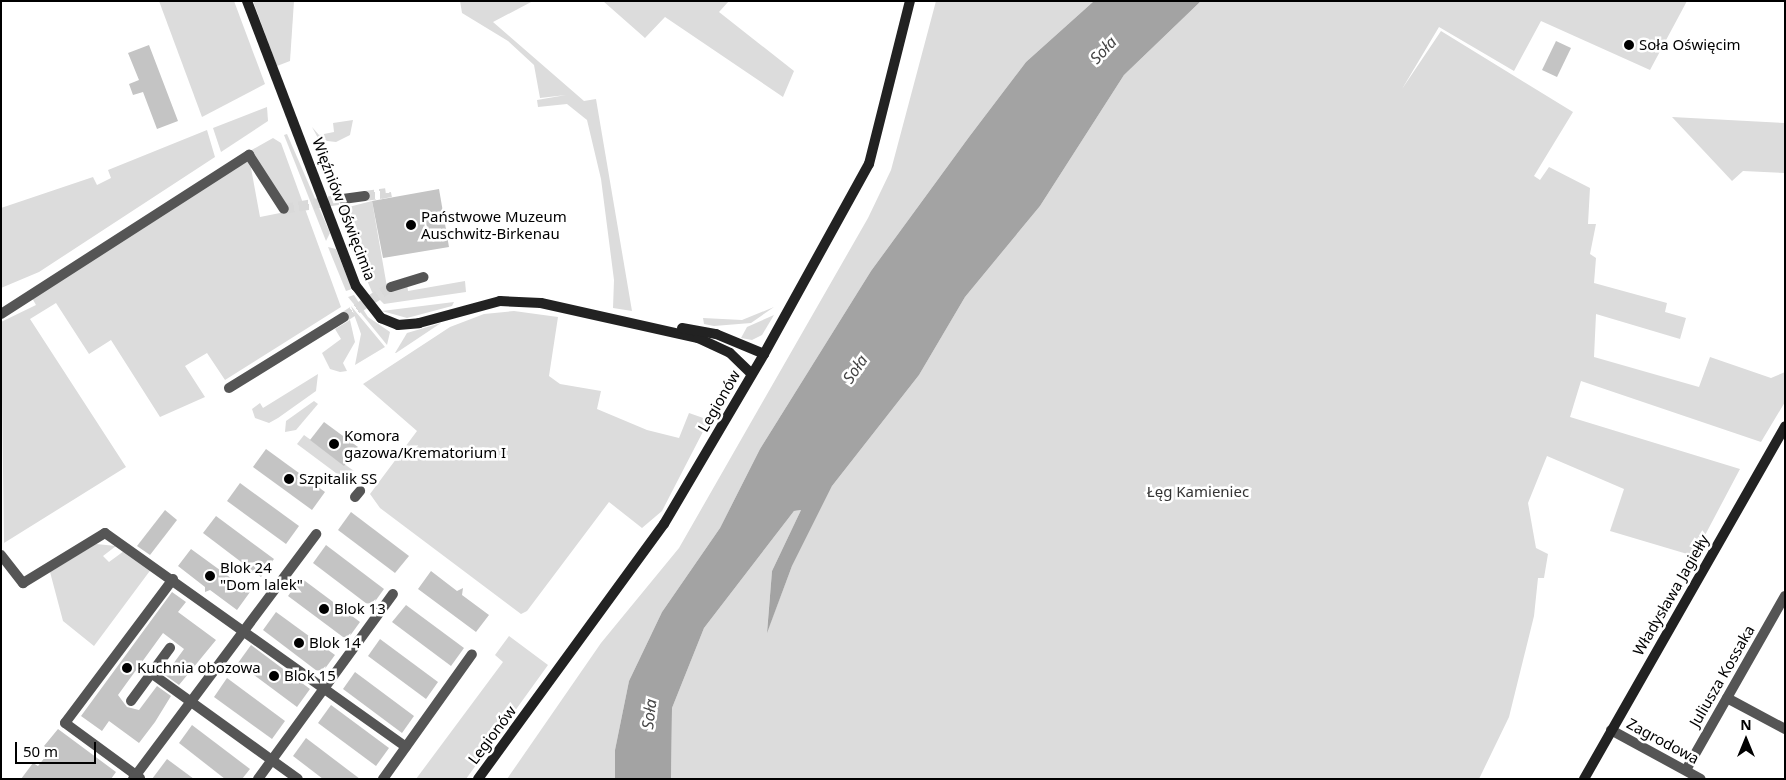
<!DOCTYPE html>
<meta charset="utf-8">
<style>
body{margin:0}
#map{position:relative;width:1786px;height:780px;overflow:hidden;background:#fff;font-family:"Noto Sans",sans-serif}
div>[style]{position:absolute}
.green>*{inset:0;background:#dcdcdc}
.water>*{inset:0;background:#a3a3a3}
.building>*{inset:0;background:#c4c4c4}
.street-tunnel>*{height:10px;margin-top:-5px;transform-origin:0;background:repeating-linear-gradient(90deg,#d9d9d9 0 10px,transparent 0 15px)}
.street>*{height:10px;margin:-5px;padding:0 5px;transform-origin:5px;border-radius:5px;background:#555}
.secondary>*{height:10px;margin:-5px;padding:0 5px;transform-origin:5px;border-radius:5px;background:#222}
.dots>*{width:14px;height:14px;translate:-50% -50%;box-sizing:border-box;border:2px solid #fff;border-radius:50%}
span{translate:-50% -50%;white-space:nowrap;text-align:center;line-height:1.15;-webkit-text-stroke:5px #fff;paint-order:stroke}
.poi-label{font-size:15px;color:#000}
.left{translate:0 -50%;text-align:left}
.street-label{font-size:15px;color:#000}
.park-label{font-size:15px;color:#333}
.water-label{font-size:16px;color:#444;font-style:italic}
.frame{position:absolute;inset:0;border:2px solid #000;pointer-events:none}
.north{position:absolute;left:1721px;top:715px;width:50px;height:50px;-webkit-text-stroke:4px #fff;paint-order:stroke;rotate:0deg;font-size:14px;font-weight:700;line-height:20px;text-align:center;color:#000}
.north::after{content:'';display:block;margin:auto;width:18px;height:22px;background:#000;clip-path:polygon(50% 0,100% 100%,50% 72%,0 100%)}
.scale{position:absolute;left:15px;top:742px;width:81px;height:22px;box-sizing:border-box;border:2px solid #000;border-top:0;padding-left:6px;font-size:15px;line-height:18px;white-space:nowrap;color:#000;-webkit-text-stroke:4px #fff;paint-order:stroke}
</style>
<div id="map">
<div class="green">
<div style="clip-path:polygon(159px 1px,234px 1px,265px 84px,202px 117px)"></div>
<div style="clip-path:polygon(253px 1px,294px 1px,290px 61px,277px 66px)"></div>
<div style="clip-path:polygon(460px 1px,533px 1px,493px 22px,584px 101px,596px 99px,632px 311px,613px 308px,614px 280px,601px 179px,587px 120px,567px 104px,538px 107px,537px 100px,566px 95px,540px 98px,534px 65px,508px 41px,462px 13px)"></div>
<div style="clip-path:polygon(603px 1px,729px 1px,719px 12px,794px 71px,783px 97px,665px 17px,645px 38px)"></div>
<div style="clip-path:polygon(936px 1px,1094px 1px,1026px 62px,969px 137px,871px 271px,760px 449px,720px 528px,662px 612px,629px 681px,615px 750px,615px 779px,507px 779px,601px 643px,679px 548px,868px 218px,891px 170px)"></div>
<div style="clip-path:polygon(1201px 1px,1687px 1px,1650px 70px,1541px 21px,1514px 71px,1439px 27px,1402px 89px,1441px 31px,1573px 112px,1534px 176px,1540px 180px,1549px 167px,1590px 188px,1588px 224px,1596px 224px,1590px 254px,1596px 258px,1594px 283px,1667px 303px,1665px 312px,1686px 318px,1680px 339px,1596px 314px,1594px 357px,1699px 387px,1710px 357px,1771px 378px,1785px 372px,1785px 402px,1761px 442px,1581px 381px,1570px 417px,1740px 469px,1694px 556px,1610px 531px,1624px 489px,1547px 456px,1528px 503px,1536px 548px,1548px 554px,1544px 578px,1538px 578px,1534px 616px,1509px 717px,1479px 779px,671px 779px,672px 708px,704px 628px,794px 511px,801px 510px,772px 571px,767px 632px,792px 566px,832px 486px,919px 375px,965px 297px,1040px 206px,1124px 75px)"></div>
<div style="clip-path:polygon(267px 107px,268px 121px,221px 152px,213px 128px)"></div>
<div style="clip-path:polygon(1672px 117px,1785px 123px,1785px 173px,1743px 171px,1732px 181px)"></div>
<div style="clip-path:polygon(353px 120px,350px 135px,336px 142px,319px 140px,312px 127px,319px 135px,334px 132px,333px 123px)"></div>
<div style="clip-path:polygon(207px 130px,215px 157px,39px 272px,1px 288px,1px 208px,93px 177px,97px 185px,111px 178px,108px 170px)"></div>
<div style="clip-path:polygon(287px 134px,330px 233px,326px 241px,284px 135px)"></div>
<div style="clip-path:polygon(273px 138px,281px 143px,341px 307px,225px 380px,207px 353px,185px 366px,205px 397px,160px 417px,111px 340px,89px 354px,56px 303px,30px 319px,126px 467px,4px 543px,1px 322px,36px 305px,32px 298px,249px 157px,260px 217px,290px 211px,250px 151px)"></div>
<div style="clip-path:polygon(372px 201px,387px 287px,407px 283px,408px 291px,465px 281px,466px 292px,384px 304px,372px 292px,337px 210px)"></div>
<div style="clip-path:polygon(328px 247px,336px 249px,352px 289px,346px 291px)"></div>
<div style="clip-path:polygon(354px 295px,368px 317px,390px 332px,387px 345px,348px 297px)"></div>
<div style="clip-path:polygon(454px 302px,452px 306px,407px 318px,382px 311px)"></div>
<div style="clip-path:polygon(351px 306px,385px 347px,355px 365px,361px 334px)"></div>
<div style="clip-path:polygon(774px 307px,751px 323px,714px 326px,704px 324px,703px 318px,742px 320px)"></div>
<div style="clip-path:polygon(514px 311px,558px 317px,549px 376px,560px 384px,601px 391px,597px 409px,647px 430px,679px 438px,689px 413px,709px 420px,662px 511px,642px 528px,609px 502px,527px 611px,521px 614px,380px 508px,370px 494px,417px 431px,363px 384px,450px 327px,484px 314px)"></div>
<div style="clip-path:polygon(774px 315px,762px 335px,752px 340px,741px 338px,747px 327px)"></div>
<div style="clip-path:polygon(350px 320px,355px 342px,343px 363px,347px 371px,340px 372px,330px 369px,322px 353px,341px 339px,335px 329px)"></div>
<div style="clip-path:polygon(441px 323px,396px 353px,395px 353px,407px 333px)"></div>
<div style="clip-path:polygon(318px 374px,316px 391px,278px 418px,269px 423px,255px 418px,252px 409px,260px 403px,263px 408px)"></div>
<div style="clip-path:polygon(314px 401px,318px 404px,296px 430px,285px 432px,286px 421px)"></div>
<div style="clip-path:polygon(304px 435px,354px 471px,352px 485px,297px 444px)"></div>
<div style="clip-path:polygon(96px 544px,116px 546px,103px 556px,109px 562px,124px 551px,152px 568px,94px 646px,63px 621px,50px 572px)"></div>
<div style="clip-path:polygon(509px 636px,548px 665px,466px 779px,416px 779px,503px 662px,495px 655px)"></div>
</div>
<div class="water">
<div style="clip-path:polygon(1094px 1px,1201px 1px,1124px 75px,1040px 206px,965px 297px,919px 375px,832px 486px,792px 566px,767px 633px,772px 571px,801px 510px,794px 511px,704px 628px,672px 708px,671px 779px,615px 779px,615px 750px,629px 681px,662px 612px,720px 528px,760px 449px,871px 271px,969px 137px,1026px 62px)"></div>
</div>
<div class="building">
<div style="clip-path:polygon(1556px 41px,1571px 48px,1557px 77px,1542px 70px)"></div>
<div style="clip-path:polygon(149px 45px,178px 121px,157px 129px,143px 92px,133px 95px,129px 84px,139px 80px,128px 53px)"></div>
<div style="clip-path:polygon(439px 189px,449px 247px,383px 258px,372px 201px)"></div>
<div style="clip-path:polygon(324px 422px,358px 447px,344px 466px,310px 440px)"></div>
<div style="clip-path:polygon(266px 449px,325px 492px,312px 510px,253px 467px)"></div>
<div style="clip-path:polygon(240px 483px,299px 526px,286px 544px,227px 501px)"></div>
<div style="clip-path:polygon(165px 510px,177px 520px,150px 555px,137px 546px)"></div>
<div style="clip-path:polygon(351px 512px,409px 556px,395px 573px,338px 530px)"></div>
<div style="clip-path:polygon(216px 516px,274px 559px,261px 577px,203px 533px)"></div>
<div style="clip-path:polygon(326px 545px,384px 589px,371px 607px,313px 563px)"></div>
<div style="clip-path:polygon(191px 549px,250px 592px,237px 610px,210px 590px,205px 592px,205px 587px,178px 566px)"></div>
<div style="clip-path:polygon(431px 571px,457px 591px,463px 588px,462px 595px,489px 615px,476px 632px,418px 589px)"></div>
<div style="clip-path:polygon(301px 578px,360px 622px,347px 640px,288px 596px)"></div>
<div style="clip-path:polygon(172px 592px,186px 602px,178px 612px,216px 640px,179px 685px,165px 675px,184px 649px,163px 633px,118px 695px,127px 707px,139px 710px,157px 686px,171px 696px,155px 722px,139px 743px,109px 721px,102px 731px,81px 716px)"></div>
<div style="clip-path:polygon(406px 605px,464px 648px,451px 666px,392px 622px)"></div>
<div style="clip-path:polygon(276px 612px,335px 655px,321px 674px,263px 630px)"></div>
<div style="clip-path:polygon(380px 639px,438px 682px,426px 699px,368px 656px)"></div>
<div style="clip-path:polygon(251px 645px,310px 689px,297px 707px,238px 663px)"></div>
<div style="clip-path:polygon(355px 672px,414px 716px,402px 733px,343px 689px)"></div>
<div style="clip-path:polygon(227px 678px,285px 721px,272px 739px,214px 697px)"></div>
<div style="clip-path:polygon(331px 705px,389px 748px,376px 766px,318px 723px)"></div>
<div style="clip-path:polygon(192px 725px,250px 769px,242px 779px,225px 779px,179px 743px)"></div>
<div style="clip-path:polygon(58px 729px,116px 772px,111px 779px,21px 779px,33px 763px,38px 766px,50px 751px,44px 746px)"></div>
<div style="clip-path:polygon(306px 738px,360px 779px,323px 779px,293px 756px)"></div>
<div style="clip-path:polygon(167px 759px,194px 779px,152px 779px)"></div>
</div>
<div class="street-tunnel">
<div style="left:365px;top:196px;width:21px;rotate:-8deg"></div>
<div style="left:386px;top:193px;width:5px;rotate:79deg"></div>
<div style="left:284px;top:209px;width:60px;rotate:-9.6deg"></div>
<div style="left:344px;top:317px;width:56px;rotate:-32.6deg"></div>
</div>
<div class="street">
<div style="left:343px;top:199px;width:22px;rotate:-8deg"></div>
<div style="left:391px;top:287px;width:34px;rotate:-17deg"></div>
<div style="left:1px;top:314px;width:295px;rotate:-32.7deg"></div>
<div style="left:249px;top:155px;width:64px;rotate:57.1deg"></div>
<div style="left:229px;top:388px;width:135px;rotate:-31.7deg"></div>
<div style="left:355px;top:497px;width:8px;rotate:-50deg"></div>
<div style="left:1px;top:555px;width:36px;rotate:52deg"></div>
<div style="left:23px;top:583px;width:96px;rotate:-31.4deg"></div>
<div style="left:105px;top:533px;width:369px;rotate:35.4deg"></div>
<div style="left:151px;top:673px;width:181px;rotate:35.8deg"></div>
<div style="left:1727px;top:698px;width:66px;rotate:28.1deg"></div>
<div style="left:131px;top:701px;width:66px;rotate:-53.7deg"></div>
<div style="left:1611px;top:730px;width:102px;rotate:28.6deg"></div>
<div style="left:1686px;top:770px;width:200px;rotate:-60.4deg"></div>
<div style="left:140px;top:778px;width:93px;rotate:-143.7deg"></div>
<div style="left:65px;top:723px;width:180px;rotate:-53.1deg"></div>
<div style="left:133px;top:779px;width:306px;rotate:-53.2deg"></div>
<div style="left:258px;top:779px;width:229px;rotate:-53.9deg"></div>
<div style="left:383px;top:779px;width:153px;rotate:-54.5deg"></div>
</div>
<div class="secondary">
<div style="left:247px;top:1px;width:305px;rotate:69.1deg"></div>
<div style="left:356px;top:286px;width:41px;rotate:52deg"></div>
<div style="left:381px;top:318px;width:18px;rotate:22deg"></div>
<div style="left:398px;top:325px;width:21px;rotate:-5deg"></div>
<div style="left:419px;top:323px;width:84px;rotate:-15.2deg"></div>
<div style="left:500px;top:301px;width:41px;rotate:2.8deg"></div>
<div style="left:541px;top:303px;width:161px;rotate:12.6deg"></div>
<div style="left:698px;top:338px;width:35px;rotate:25deg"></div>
<div style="left:730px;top:353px;width:30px;rotate:44deg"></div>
<div style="left:682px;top:328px;width:35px;rotate:10deg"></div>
<div style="left:716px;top:334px;width:52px;rotate:22.6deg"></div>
<div style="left:478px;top:779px;width:316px;rotate:-53.9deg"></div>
<div style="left:664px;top:524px;width:197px;rotate:-59.5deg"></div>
<div style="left:764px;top:354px;width:217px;rotate:-61.1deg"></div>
<div style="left:869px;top:164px;width:168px;rotate:-75.9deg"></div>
<div style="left:1584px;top:779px;width:406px;rotate:-60.3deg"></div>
</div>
<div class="dots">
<div style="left:1629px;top:45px;background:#000"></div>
<div style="left:411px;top:225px;background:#000"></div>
<div style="left:334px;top:444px;background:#000"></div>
<div style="left:289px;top:479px;background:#000"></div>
<div style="left:210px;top:576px;background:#000"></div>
<div style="left:324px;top:609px;background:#000"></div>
<div style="left:299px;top:643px;background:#000"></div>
<div style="left:127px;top:668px;background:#000"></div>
<div style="left:274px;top:676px;background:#000"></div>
</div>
<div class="poi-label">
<span class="left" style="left:1639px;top:45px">Soła Oświęcim</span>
<span class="left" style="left:421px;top:225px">Państwowe Muzeum<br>Auschwitz-Birkenau</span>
<span class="left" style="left:344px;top:444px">Komora<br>gazowa/Krematorium I</span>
<span class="left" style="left:299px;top:479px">Szpitalik SS</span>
<span class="left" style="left:220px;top:576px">Blok 24<br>"Dom lalek"</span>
<span class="left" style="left:334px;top:609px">Blok 13</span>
<span class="left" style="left:309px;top:643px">Blok 14</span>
<span class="left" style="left:137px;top:668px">Kuchnia obozowa</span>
<span class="left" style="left:284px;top:676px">Blok 15</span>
</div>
<div class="street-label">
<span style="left:344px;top:209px;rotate:69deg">Więźniów Oświęcimia</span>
<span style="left:719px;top:401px;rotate:-60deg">Legionów</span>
<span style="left:1671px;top:595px;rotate:-60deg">Władysława Jagiełły</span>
<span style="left:1722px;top:676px;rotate:-60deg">Juliusza Kossaka</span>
<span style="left:492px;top:735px;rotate:-53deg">Legionów</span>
<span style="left:1663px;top:741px;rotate:28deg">Zagrodowa</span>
</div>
<div class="park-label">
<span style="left:1198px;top:492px">Łęg Kamieniec</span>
</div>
<div class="water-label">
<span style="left:1103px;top:50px;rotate:-47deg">Soła</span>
<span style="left:855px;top:369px;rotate:-56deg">Soła</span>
<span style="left:649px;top:714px;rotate:-83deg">Soła</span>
</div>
<div class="frame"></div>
<div class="north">N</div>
<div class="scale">50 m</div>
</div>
